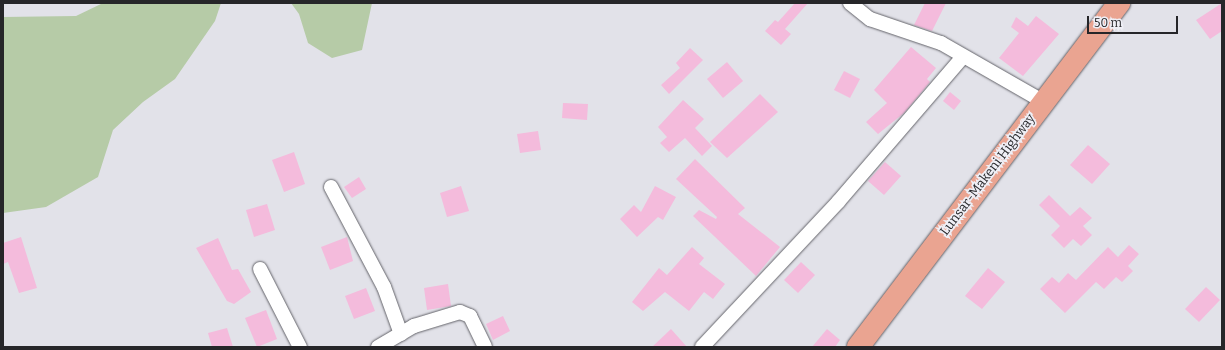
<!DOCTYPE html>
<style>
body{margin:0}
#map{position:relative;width:1225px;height:350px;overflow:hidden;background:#e2e2e9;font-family:Bitter,serif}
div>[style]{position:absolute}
.green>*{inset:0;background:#b6cba7}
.building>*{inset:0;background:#f4bbdc}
.roads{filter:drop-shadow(0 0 1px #64646a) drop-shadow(0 0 1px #64646a)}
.minor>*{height:14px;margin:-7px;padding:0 7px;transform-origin:7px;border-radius:7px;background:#fff}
.primary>*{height:22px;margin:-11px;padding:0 11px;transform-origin:11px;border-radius:11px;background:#eaa491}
span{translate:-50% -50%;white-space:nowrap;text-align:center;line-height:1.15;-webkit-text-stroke:3.5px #efeff6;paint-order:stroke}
.street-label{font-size:13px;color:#262629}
.frame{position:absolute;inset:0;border:4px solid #262629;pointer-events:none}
.scale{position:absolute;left:1087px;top:16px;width:91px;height:18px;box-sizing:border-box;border:2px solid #262629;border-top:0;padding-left:5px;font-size:12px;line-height:14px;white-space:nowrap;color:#262629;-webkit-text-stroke:3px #efeff6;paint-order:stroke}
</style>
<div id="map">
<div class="green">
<div style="clip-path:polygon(103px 3px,221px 3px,215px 21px,175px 79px,143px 102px,113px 130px,98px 177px,46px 207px,3px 213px,3px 17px,76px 16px)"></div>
<div style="clip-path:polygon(291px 3px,372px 3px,362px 50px,332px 58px,308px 43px,299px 14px)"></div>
</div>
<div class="building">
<div style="clip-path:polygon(795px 3px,808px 3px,785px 29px,791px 34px,781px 45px,765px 31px,775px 20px,778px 22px)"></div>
<div style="clip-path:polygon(925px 3px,946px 3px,932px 31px,914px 25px)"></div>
<div style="clip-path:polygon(1222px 3px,1222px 31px,1210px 39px,1196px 20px)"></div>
<div style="clip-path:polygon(1036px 16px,1059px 34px,1023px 76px,999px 58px,1019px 33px,1011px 27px,1016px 17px,1028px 26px)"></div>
<div style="clip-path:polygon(911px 47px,936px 68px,927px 79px,930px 82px,904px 113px,878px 134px,866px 122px,887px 103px,874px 90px)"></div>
<div style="clip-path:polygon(690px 48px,703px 60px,669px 94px,661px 85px,680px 68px,676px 63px)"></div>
<div style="clip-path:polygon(727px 62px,743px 81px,723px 98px,707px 79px)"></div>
<div style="clip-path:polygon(844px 71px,860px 79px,850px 98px,834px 90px)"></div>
<div style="clip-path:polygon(950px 92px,961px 101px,954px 110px,943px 101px)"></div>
<div style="clip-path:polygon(760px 94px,778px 112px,727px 158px,710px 142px)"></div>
<div style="clip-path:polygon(683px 100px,704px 119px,695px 128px,712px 146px,702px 156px,685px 138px,669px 152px,660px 143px,667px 137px,658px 127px)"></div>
<div style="clip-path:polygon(563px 103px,588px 104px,587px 120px,562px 118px)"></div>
<div style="clip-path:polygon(538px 131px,541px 150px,520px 153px,517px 134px)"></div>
<div style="clip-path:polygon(1088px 145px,1110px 164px,1092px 184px,1070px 165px)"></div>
<div style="clip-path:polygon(294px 152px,305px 184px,284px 192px,272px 160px)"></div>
<div style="clip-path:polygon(695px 159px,745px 208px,738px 214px,780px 247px,756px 276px,693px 216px,699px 210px,716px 219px,717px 217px,676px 179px)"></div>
<div style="clip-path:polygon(885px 162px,901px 176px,884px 195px,868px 181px)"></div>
<div style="clip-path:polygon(359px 177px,366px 189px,352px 198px,344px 187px)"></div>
<div style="clip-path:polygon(461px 186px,469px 211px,447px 217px,440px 193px)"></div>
<div style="clip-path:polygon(655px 186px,676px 197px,663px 220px,658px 217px,637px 237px,620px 219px,634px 205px,641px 212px)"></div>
<div style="clip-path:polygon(1049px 195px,1070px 216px,1080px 207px,1092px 218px,1083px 226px,1092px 235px,1081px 246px,1073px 239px,1064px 248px,1051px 235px,1060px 226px,1039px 205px)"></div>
<div style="clip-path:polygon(267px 204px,275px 230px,254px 237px,246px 210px)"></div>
<div style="clip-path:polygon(21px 237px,37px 288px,19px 293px,8px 262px,3px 264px,3px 243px)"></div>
<div style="clip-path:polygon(347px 237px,353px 261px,330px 270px,321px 247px)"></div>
<div style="clip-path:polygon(218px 238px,232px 270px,238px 269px,251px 292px,234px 304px,227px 301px,196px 248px)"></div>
<div style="clip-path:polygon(1129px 245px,1139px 254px,1128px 266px,1133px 271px,1122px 282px,1116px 277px,1104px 289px,1096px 282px,1065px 313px,1040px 289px,1052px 277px,1059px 283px,1068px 273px,1076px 280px,1108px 247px,1118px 257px)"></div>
<div style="clip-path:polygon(692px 247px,704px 258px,699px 264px,725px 284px,713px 299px,704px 292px,689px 311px,665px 292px,643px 311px,632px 302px,659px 268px,667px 275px)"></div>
<div style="clip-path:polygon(801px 262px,815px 275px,798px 293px,784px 280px)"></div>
<div style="clip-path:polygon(988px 268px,1005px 282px,982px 309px,965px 296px)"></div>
<div style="clip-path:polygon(448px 284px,451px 306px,427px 310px,424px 288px)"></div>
<div style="clip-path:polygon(1206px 287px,1220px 300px,1199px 322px,1185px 309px)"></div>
<div style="clip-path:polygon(366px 288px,375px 311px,354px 319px,345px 296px)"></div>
<div style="clip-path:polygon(266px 310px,277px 339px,257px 347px,245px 318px)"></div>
<div style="clip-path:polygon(503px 316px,510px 331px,493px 340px,486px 324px)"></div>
<div style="clip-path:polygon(227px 328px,233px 347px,212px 347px,208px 333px)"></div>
<div style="clip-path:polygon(671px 329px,687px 347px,652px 347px)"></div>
<div style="clip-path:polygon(827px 329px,840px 340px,835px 347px,812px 347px)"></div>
</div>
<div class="roads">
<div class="minor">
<div style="left:850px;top:3px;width:26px;rotate:39deg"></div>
<div style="left:870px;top:19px;width:75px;rotate:18.7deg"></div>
<div style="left:941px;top:43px;width:119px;rotate:29.8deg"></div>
<div style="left:331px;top:187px;width:113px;rotate:62.1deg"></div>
<div style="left:384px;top:287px;width:50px;rotate:70.1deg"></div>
<div style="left:260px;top:269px;width:88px;rotate:62.9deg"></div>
<div style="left:378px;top:347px;width:42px;rotate:-30.3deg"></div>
<div style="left:414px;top:326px;width:48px;rotate:-16.9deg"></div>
<div style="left:460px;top:312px;width:11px;rotate:22deg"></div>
<div style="left:470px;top:316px;width:34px;rotate:64deg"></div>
<div style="left:702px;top:347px;width:199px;rotate:-46.8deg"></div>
<div style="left:838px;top:202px;width:190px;rotate:-49.3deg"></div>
</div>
<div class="primary">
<div style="left:858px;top:347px;width:432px;rotate:-52.8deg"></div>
</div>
</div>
<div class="street-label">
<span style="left:988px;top:175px;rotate:-53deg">Lunsar-Makeni Highway</span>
</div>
<div class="frame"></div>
<div class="scale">50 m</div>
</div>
